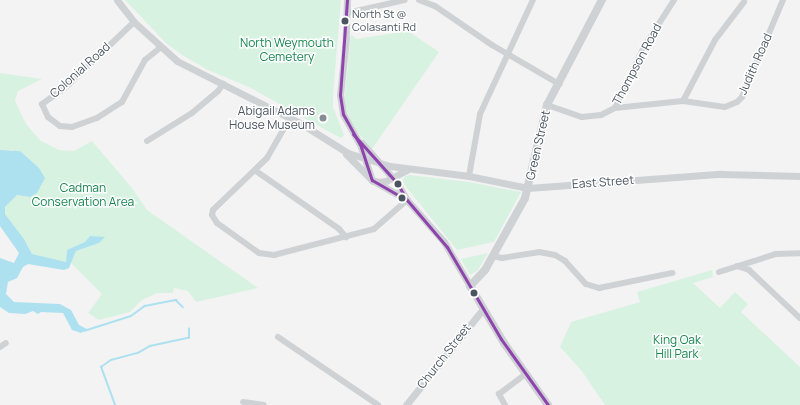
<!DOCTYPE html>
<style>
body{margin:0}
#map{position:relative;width:800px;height:405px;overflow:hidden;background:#f4f3f3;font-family:Manrope,sans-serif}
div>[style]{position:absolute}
.green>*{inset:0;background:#d8f2e2}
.water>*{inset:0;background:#ade1f0}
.stream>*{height:1.5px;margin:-0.75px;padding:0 0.75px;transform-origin:0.75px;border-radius:0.75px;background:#ade1f0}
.minor>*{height:6px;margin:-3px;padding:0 3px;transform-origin:3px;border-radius:3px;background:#cfd2d4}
.tertiary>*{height:7px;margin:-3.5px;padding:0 3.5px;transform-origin:3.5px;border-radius:3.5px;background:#cfd2d4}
.secondary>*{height:8px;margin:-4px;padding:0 4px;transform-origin:4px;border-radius:4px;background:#cfd2d5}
.bus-1>*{height:3px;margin:-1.5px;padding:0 1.5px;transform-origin:1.5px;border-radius:1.5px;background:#8e44ad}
.dots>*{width:11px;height:11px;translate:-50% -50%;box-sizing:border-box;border:2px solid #fff;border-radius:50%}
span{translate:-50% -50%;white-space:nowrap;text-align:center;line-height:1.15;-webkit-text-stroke:3px #fff;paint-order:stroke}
.bus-label{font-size:11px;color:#4a5560}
.left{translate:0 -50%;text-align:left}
.park-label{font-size:12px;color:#17854f}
.street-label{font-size:12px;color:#4a5560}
.poi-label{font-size:12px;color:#4a5560}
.right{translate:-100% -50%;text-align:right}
</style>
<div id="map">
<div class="green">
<div style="clip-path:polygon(125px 0,341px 0,333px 96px,333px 107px,344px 135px,341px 138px,335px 135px,251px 88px,208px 70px,182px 55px,166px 43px)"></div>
<div style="clip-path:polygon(408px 31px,439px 52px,372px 149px,353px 127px,344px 103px,351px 34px,356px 39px)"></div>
<div style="clip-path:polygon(0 73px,42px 79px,18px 91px,15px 101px,26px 124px,41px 141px,59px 150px,74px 151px,92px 141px,132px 188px,147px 210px,258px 288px,196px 302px,188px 291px,174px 288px,173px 293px,157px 293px,142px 300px,130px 312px,99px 320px,88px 313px,102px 294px,71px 263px,76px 251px,99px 243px,90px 236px,86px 242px,67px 250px,66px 262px,37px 257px,32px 254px,24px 239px,5px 214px,5px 207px,17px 195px,30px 197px,14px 150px,0 150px)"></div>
<div style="clip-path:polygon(409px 175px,469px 182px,521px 192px,494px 242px,457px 250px,403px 183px,404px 177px)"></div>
<div style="clip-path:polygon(488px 253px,478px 270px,470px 275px,461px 259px)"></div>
<div style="clip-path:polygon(712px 270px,713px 277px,693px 283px,720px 308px,735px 292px,748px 304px,741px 312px,800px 367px,800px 405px,605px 405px,581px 370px,560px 347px,571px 322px,640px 302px,637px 292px)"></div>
</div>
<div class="water">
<div style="clip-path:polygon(0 150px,20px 151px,39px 168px,45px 178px,37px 193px,30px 197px,17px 195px,5px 207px,5px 214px,24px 239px,32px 254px,66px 262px,67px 250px,85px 242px,90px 236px,105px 237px,99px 243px,76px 251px,69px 268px,64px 270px,28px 264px,23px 267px,17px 278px,8px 282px,6px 294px,14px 302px,60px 304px,71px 310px,79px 325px,87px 329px,81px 333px,72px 330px,63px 313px,41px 312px,38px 314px,33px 311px,25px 314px,9px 313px,0 307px,0 258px,14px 263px,19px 253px,0 226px)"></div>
</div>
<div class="stream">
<div style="left:84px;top:331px;width:49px;rotate:-17.7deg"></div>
<div style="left:131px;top:316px;width:17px;rotate:-36deg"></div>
<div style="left:145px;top:306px;width:32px;rotate:-11deg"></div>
<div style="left:176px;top:300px;width:10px;rotate:45deg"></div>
<div style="left:115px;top:405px;width:40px;rotate:-110.2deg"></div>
<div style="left:101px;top:367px;width:12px;rotate:-35deg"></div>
<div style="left:111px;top:360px;width:28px;rotate:-15deg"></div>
<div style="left:138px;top:353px;width:14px;rotate:-30deg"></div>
<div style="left:150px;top:346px;width:40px;rotate:-12deg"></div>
<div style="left:189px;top:338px;width:9px;rotate:-90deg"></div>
</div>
<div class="minor">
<div style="left:419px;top:0;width:17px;rotate:21deg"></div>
<div style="left:435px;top:6px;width:69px;rotate:34.4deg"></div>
<div style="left:492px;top:45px;width:78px;rotate:30.2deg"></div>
<div style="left:347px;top:13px;width:59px;rotate:-12.6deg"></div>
<div style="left:134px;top:22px;width:93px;rotate:136.3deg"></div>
<div style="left:67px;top:86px;width:31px;rotate:144deg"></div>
<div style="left:42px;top:104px;width:14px;rotate:65deg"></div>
<div style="left:48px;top:117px;width:15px;rotate:37deg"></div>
<div style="left:60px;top:126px;width:12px;rotate:5deg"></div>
<div style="left:72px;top:127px;width:27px;rotate:-20deg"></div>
<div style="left:97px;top:118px;width:30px;rotate:-33deg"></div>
<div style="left:122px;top:102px;width:48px;rotate:-61.3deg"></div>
<div style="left:145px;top:60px;width:19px;rotate:-39deg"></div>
<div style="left:683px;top:101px;width:69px;rotate:-62.3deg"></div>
<div style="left:715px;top:40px;width:48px;rotate:-52.7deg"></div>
<div style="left:547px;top:105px;width:37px;rotate:19deg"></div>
<div style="left:582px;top:117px;width:19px;rotate:-6deg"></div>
<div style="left:601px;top:115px;width:16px;rotate:-27deg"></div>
<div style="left:615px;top:108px;width:68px;rotate:-64.6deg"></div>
<div style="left:644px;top:47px;width:56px;rotate:-57.4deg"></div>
<div style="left:615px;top:108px;width:68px;rotate:-5.9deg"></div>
<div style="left:683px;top:101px;width:42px;rotate:8.1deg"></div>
<div style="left:725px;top:107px;width:13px;rotate:-23deg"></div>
<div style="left:737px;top:102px;width:7px;rotate:-45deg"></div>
<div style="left:742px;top:97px;width:105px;rotate:-67.1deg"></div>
<div style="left:290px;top:118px;width:46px;rotate:119.9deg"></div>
<div style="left:267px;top:158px;width:75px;rotate:136.1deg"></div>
<div style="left:213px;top:210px;width:5px;rotate:101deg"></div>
<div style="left:212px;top:215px;width:9px;rotate:58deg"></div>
<div style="left:217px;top:223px;width:52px;rotate:35.5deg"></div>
<div style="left:259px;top:253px;width:15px;rotate:8deg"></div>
<div style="left:274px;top:255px;width:103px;rotate:-14.6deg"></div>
<div style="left:374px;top:229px;width:44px;rotate:-41.3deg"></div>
<div style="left:147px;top:141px;width:53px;rotate:-31.9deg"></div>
<div style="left:192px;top:113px;width:34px;rotate:-40deg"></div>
<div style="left:218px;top:91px;width:9px;rotate:-54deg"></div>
<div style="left:256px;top:171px;width:101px;rotate:34.9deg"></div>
<div style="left:339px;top:229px;width:11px;rotate:49deg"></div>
<div style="left:469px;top:176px;width:63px;rotate:-79.9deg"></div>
<div style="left:480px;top:114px;width:126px;rotate:-65.1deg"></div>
<div style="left:493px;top:256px;width:9px;rotate:13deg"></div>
<div style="left:502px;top:258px;width:37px;rotate:-9deg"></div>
<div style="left:539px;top:252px;width:16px;rotate:11deg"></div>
<div style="left:555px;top:255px;width:12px;rotate:31deg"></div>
<div style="left:565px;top:261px;width:31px;rotate:48deg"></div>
<div style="left:586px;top:284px;width:14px;rotate:17deg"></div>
<div style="left:599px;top:288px;width:75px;rotate:-11.6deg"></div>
<div style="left:737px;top:266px;width:13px;rotate:18deg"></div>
<div style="left:749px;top:270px;width:70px;rotate:43.3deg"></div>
<div style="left:719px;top:272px;width:60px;rotate:-17.5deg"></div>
<div style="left:776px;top:254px;width:24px;rotate:-2deg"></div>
<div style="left:278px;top:337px;width:121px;rotate:34.2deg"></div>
<div style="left:0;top:347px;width:7px;rotate:-34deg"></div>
<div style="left:243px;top:402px;width:21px;rotate:8deg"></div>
<div style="left:505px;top:405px;width:13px;rotate:-119deg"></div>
<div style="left:499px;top:394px;width:34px;rotate:-37deg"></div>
</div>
<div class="tertiary">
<div style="left:117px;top:0;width:28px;rotate:52deg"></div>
<div style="left:134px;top:22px;width:58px;rotate:42.2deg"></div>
<div style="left:177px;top:61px;width:138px;rotate:26.8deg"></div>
<div style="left:300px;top:123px;width:57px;rotate:32deg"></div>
<div style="left:348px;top:153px;width:44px;rotate:17.2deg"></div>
<div style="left:390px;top:166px;width:80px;rotate:7.2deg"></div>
<div style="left:469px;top:176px;width:60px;rotate:11.5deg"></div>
<div style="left:528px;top:188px;width:193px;rotate:-4.2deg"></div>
<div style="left:720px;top:174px;width:80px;rotate:1.4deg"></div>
<div style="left:347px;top:0;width:38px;rotate:92deg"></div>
<div style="left:346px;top:38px;width:57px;rotate:96deg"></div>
<div style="left:340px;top:95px;width:19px;rotate:81deg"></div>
<div style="left:343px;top:114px;width:38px;rotate:61deg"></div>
<div style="left:361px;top:147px;width:35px;rotate:72deg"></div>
<div style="left:372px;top:180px;width:40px;rotate:29.7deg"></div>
<div style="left:362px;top:143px;width:53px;rotate:48.8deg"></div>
<div style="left:397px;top:183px;width:20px;rotate:60deg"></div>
<div style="left:407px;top:200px;width:56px;rotate:48.6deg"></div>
<div style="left:444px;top:242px;width:51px;rotate:59.4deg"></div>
<div style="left:346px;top:154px;width:37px;rotate:45deg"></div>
<div style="left:372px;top:180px;width:6px;rotate:18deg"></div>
<div style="left:378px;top:182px;width:8px;rotate:-7deg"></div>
<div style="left:386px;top:181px;width:24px;rotate:-28deg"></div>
<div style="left:406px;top:405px;width:123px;rotate:-51.3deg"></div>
</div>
<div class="secondary">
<div style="left:548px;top:405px;width:76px;rotate:-125.4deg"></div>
<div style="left:504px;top:343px;width:66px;rotate:-120.8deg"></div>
<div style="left:470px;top:286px;width:22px;rotate:-47deg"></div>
<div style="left:485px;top:270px;width:82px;rotate:-60.9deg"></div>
<div style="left:525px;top:198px;width:96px;rotate:-76.7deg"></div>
<div style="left:547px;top:105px;width:119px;rotate:-62.4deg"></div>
</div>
<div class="bus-1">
<div style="left:347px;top:0;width:95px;rotate:94.2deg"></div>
<div style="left:340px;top:95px;width:19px;rotate:81deg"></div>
<div style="left:343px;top:114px;width:38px;rotate:61deg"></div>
<div style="left:361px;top:147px;width:35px;rotate:72deg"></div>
<div style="left:372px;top:180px;width:36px;rotate:30deg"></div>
<div style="left:353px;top:134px;width:66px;rotate:48.1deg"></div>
<div style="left:397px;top:183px;width:20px;rotate:60deg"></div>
<div style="left:407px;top:200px;width:62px;rotate:49.6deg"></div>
<div style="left:447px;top:247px;width:107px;rotate:59.6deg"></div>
<div style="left:501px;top:339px;width:81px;rotate:54.5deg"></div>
</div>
<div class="dots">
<div style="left:345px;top:21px;background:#4a5560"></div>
<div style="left:323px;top:118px;background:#868c93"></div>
<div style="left:398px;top:184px;background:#4a5560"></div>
<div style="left:402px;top:198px;background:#4a5560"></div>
<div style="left:474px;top:293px;background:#4a5560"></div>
</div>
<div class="bus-label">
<span class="left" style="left:352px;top:21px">North St @<br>Colasanti Rd</span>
</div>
<div class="park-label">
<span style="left:287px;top:50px">North Weymouth<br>Cemetery</span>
<span style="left:83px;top:195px">Cadman<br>Conservation Area</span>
<span style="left:677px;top:347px">King Oak<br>Hill Park</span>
</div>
<div class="street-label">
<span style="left:637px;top:64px;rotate:-62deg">Thompson Road</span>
<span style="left:755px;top:64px;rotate:-66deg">Judith Road</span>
<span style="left:80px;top:70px;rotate:-42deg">Colonial Road</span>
<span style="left:538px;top:145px;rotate:-77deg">Green Street</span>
<span style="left:603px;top:182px;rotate:-4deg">East Street</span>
<span style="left:444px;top:356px;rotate:-52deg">Church Street</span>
</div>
<div class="poi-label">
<span class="right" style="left:315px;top:118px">Abigail Adams<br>House Museum</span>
</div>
</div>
